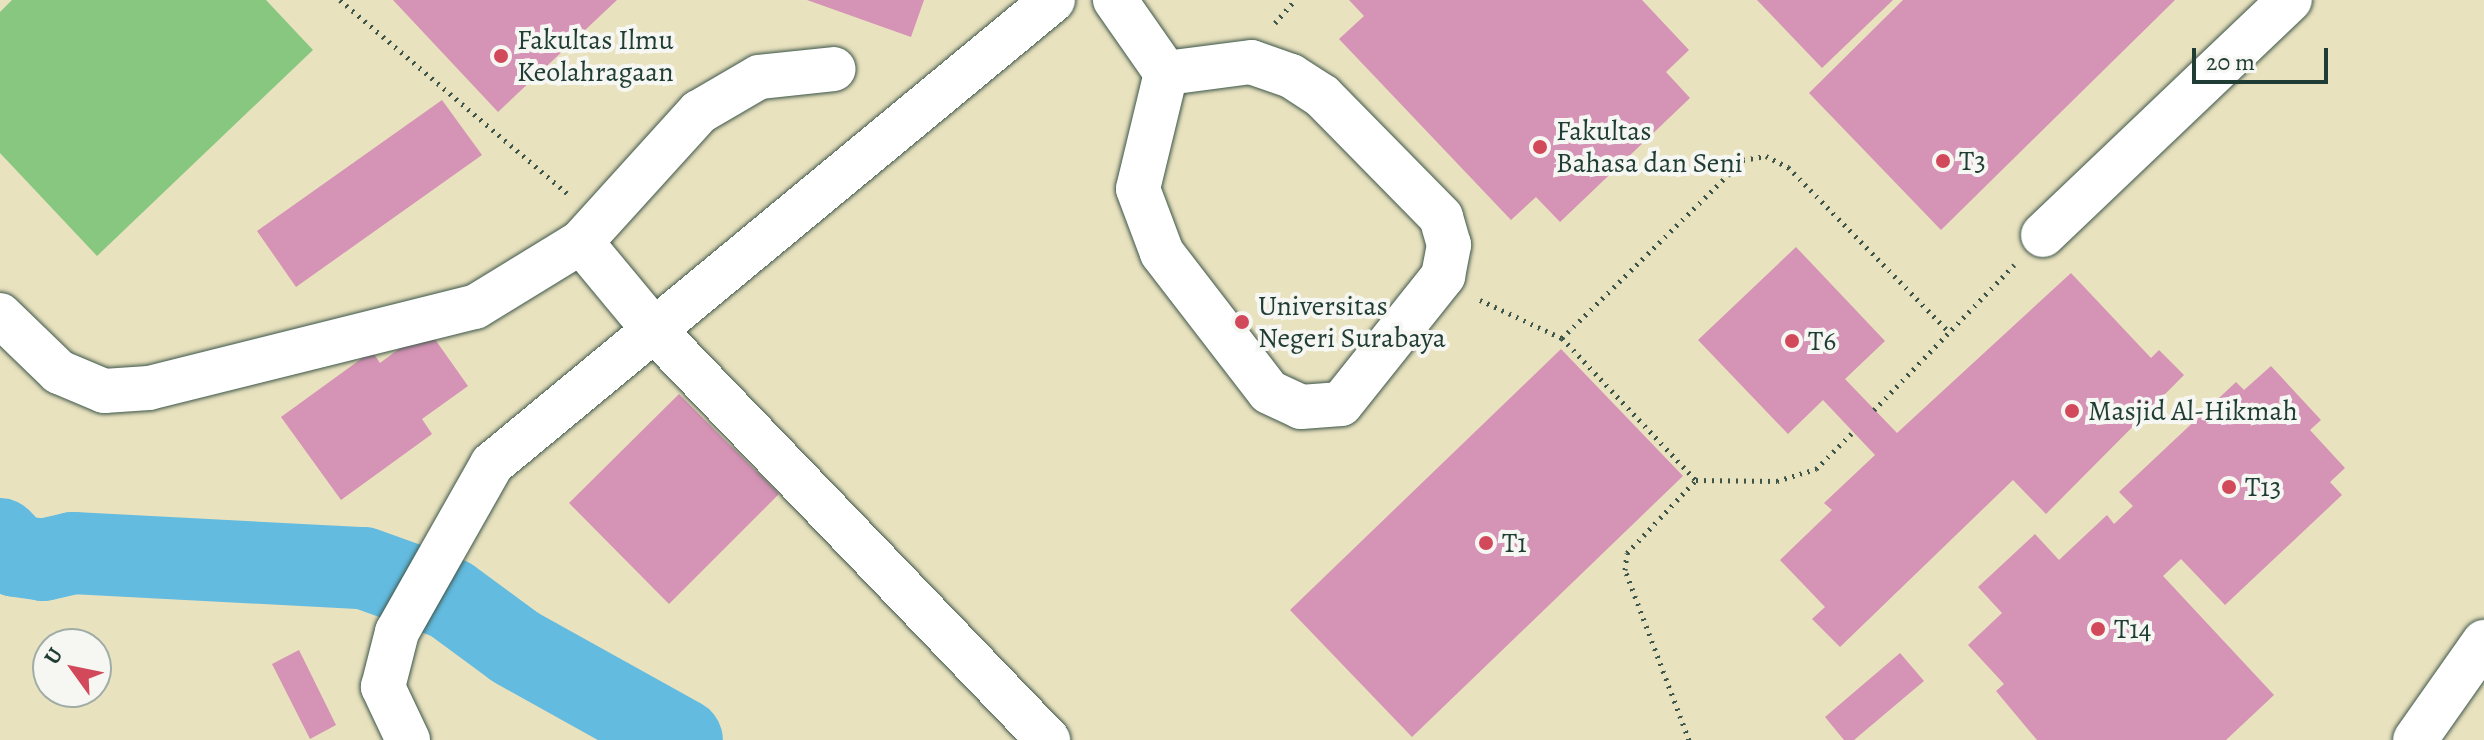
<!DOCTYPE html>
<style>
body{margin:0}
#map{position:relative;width:2484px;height:740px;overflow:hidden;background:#e9e2bf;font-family:Alegreya,serif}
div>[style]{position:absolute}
.green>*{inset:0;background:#87c77f}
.river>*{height:82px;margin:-41px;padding:0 41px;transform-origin:41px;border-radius:41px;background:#63bbe0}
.building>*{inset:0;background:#d593b5}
.path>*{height:5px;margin-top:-2.5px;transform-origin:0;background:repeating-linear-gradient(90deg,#3d5649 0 2px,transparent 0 8px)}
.roads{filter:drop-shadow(0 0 2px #3d5649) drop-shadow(0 0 2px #3d5649)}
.minor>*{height:44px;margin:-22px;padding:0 22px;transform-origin:22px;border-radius:22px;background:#fff}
.dots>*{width:22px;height:22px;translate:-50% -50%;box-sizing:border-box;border:4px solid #f6f6f2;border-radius:50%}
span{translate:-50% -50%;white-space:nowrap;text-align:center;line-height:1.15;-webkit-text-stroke:8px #f6f6f2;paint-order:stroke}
.poi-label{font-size:28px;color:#1f3d34}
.left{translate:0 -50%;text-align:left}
.north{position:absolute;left:32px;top:628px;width:80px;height:80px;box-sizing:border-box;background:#f6f6f2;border:2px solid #a0aca6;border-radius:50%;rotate:303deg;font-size:22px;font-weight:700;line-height:32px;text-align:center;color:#1f3d34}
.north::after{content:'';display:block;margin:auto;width:28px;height:36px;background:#d1495b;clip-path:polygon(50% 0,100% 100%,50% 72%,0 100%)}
.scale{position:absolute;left:2192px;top:48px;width:136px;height:36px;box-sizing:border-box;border:4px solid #1f3d34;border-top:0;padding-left:10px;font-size:24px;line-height:28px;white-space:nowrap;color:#1f3d34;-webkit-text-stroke:6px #f6f6f2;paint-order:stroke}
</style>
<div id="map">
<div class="green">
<div style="clip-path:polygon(12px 0,266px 0,313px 50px,97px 256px,0 153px,0 12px)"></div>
</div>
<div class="river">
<div style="left:0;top:539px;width:23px;rotate:47deg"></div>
<div style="left:16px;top:556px;width:27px;rotate:8deg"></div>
<div style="left:43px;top:560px;width:31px;rotate:-13deg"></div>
<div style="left:73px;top:553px;width:291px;rotate:3deg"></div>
<div style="left:364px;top:568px;width:91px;rotate:19.8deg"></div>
<div style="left:450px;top:599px;width:81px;rotate:36.4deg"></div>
<div style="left:515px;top:647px;width:191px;rotate:29.1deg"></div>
</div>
<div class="building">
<div style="clip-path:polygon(393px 0,617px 0,498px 112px)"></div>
<div style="clip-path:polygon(807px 0,924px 0,911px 37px)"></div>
<div style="clip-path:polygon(1349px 0,1642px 0,1689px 50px,1666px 72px,1690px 98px,1560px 222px,1536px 197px,1511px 220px,1339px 39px,1364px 16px)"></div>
<div style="clip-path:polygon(1757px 0,1893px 0,1822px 68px)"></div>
<div style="clip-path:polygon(1903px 0,2175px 0,1941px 230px,1809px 93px)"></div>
<div style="clip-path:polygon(442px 100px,482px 155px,296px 287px,257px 231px)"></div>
<div style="clip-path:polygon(1796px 247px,1885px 341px,1845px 379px,1897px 433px,2071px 273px,2151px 358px,2159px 350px,2184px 375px,2046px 514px,2013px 480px,1840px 647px,1812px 619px,1825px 607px,1780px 560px,1832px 510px,1824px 503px,1875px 455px,1823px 400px,1788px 434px,1698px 340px)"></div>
<div style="clip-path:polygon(427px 328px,468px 386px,422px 419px,432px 434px,341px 500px,281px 417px,372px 351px,380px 363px)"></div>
<div style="clip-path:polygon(1561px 349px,1683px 476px,1412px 737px,1290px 610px)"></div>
<div style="clip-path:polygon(2271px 366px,2321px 420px,2310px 430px,2345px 468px,2330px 482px,2342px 495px,2225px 605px,2181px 559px,2163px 576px,2274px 695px,2226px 740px,2037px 740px,1996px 691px,2004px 684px,1968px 645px,2002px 613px,1978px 587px,2035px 534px,2059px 560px,2107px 515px,2114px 524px,2133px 506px,2119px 492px,2236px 382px,2244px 390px)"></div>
<div style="clip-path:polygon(679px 394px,779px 494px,669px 604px,569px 503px)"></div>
<div style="clip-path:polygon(299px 650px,336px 725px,310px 739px,272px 664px)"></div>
<div style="clip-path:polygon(1900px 653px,1924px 681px,1854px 740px,1844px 740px,1825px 717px)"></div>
</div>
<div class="path">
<div style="left:340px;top:0;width:298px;rotate:40.4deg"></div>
<div style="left:1275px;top:23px;width:30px;rotate:-49deg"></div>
<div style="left:1480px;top:300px;width:90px;rotate:24.9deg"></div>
<div style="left:1562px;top:338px;width:195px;rotate:46.7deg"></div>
<div style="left:1562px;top:338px;width:254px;rotate:-44.5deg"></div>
<div style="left:1743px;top:160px;width:23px;rotate:-10deg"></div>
<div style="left:1766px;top:156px;width:25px;rotate:27deg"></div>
<div style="left:1788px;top:167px;width:231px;rotate:45.7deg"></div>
<div style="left:1874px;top:410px;width:202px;rotate:-46deg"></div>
<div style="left:1689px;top:740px;width:182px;rotate:-110.6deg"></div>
<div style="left:1625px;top:570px;width:17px;rotate:-83deg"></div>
<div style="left:1627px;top:553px;width:100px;rotate:-46.6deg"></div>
<div style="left:1696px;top:480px;width:81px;rotate:0.7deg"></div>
<div style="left:1777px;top:481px;width:41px;rotate:-17.1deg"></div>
<div style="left:1816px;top:469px;width:52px;rotate:-45deg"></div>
</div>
<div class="roads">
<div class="minor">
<div style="left:1115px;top:0;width:89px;rotate:55.1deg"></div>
<div style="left:1166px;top:73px;width:119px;rotate:103.6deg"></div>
<div style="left:1138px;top:189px;width:68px;rotate:69.4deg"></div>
<div style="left:1162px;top:253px;width:175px;rotate:52.4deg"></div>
<div style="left:1269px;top:392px;width:35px;rotate:25deg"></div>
<div style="left:1301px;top:407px;width:40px;rotate:-4.3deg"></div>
<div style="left:1341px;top:404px;width:164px;rotate:-51.4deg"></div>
<div style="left:1443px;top:276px;width:32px;rotate:-79deg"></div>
<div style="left:1449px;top:245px;width:29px;rotate:-106deg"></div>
<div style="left:1441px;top:217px;width:170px;rotate:-134.5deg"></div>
<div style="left:1322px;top:96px;width:37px;rotate:-147deg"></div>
<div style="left:1291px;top:76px;width:42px;rotate:-160.7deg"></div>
<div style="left:1251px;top:62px;width:86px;rotate:172.6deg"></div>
<div style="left:2043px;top:235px;width:341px;rotate:-43.6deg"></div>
<div style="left:581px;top:242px;width:114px;rotate:50.3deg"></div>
<div style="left:654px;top:330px;width:569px;rotate:46.14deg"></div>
<div style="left:0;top:315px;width:82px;rotate:44deg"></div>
<div style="left:59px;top:372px;width:49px;rotate:22.9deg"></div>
<div style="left:104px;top:391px;width:45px;rotate:-3.8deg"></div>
<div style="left:149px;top:388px;width:336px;rotate:-14deg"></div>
<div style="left:475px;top:307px;width:124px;rotate:-31.5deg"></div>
<div style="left:581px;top:242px;width:176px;rotate:-47.8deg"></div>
<div style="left:699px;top:112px;width:69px;rotate:-30.3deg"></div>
<div style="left:759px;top:77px;width:75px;rotate:-6.1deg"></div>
<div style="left:408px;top:740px;width:59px;rotate:-115.3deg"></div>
<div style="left:383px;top:687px;width:57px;rotate:-75.7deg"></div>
<div style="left:397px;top:632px;width:193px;rotate:-60.5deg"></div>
<div style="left:492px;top:464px;width:728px;rotate:-39.59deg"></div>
<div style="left:2415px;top:740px;width:120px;rotate:-54.9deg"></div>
</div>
</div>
<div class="dots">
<div style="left:501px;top:56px;background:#d1495b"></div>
<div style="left:1540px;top:147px;background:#d1495b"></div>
<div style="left:1943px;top:161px;background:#d1495b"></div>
<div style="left:1242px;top:322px;background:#d1495b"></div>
<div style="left:1792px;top:341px;background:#d1495b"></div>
<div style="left:2072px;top:411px;background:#d1495b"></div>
<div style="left:2229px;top:487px;background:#d1495b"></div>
<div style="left:1486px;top:543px;background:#d1495b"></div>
<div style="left:2098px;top:629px;background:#d1495b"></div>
</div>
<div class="poi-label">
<span class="left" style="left:517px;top:56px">Fakultas Ilmu<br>Keolahragaan</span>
<span class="left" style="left:1556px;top:147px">Fakultas<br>Bahasa dan Seni</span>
<span class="left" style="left:1959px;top:161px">T3</span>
<span class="left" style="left:1258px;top:322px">Universitas<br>Negeri Surabaya</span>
<span class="left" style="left:1808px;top:341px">T6</span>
<span class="left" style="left:2088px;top:411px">Masjid Al-Hikmah</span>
<span class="left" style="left:2245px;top:487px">T13</span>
<span class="left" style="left:1502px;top:543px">T1</span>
<span class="left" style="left:2114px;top:629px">T14</span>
</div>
<div class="north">U</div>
<div class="scale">20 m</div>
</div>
